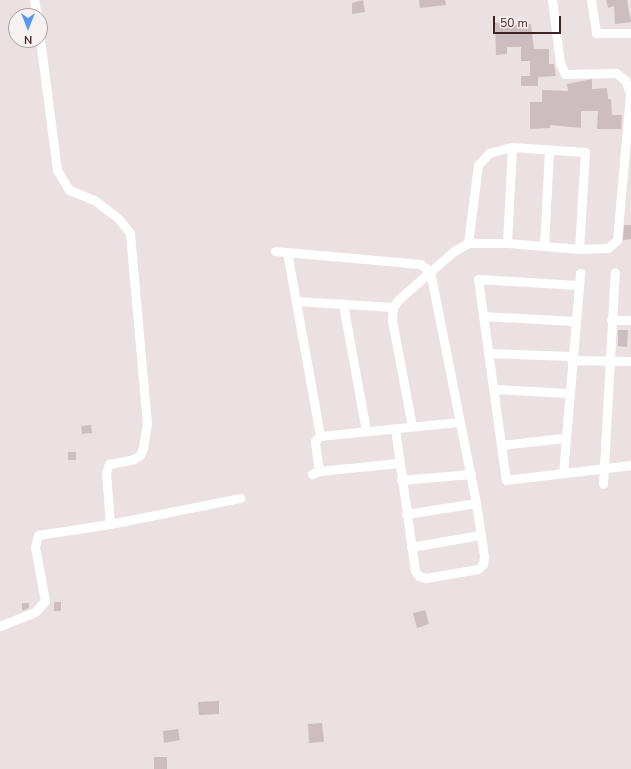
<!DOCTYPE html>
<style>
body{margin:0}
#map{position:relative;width:631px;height:769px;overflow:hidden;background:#ebe1e2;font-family:"Nunito Sans",sans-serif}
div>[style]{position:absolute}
.building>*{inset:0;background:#ccbdbf}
.street>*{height:9px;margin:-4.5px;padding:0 4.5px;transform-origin:4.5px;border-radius:4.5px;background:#fff}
span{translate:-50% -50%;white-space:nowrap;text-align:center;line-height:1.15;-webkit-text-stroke:3.5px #f8f1f2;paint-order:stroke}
.north{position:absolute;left:8px;top:8px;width:40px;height:40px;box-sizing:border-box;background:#f8f1f2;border:1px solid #ad9f9e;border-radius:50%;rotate:180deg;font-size:11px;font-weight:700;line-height:16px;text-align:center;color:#3c2321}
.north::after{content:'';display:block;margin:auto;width:14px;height:18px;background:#5998f1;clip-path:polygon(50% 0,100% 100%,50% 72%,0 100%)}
.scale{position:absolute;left:493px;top:16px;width:68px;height:18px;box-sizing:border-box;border:2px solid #3c2321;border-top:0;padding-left:5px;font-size:12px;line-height:14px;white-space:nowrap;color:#3c2321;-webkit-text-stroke:3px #f8f1f2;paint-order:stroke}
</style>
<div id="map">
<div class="building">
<div style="clip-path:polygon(363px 0,365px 12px,352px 14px,352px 3px)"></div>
<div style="clip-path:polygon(419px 0,445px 0,446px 5px,420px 8px)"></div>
<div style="clip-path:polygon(606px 0,627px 0,631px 22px,615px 24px,614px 6px,608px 8px)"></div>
<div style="clip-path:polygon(506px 22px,506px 26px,531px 24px,534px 49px,549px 49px,549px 64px,554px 64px,556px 76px,538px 77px,538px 86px,521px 86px,521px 76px,530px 76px,530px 61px,521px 61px,521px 47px,507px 47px,507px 54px,496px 55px,495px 23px)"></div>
<div style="clip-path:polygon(592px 79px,592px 89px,607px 88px,608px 99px,611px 99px,612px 115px,622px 115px,621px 129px,597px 129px,598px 111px,581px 111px,581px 128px,550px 125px,550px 128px,530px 129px,530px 102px,542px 102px,542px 90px,568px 91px,567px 84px)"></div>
<div style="clip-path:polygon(624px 225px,631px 225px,631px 239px,623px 240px)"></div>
<div style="clip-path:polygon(618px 330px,628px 330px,627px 347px,618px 346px)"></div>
<div style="clip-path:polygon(91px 425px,92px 433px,82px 434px,81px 426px)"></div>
<div style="clip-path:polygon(68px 452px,76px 452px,76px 460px,68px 460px)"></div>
<div style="clip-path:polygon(54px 602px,61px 602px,61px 611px,54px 611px)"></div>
<div style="clip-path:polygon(22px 603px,29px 603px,29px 608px,22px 611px)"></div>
<div style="clip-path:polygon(425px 610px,429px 624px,417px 628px,413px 613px)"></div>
<div style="clip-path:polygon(219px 701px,219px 714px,199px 715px,198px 702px)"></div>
<div style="clip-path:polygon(322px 723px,324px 742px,309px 743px,308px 724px)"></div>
<div style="clip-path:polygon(178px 729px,180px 740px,164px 743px,163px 731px)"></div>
<div style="clip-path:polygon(154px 757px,167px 757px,167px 769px,154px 769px)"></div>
</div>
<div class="street">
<div style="left:34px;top:0;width:16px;rotate:79deg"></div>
<div style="left:591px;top:0;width:33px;rotate:81deg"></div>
<div style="left:596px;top:33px;width:35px"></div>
<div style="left:468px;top:243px;width:79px;rotate:-82.7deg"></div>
<div style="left:478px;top:165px;width:16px;rotate:-47deg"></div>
<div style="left:489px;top:153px;width:24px;rotate:-15deg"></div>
<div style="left:512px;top:147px;width:73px;rotate:3.9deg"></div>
<div style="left:585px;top:152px;width:97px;rotate:93.5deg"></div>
<div style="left:507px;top:243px;width:96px;rotate:-87deg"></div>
<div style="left:544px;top:246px;width:96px;rotate:-87deg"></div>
<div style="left:275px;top:251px;width:146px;rotate:5.1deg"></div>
<div style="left:420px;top:264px;width:12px;rotate:35deg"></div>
<div style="left:430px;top:271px;width:237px;rotate:78.8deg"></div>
<div style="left:476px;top:503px;width:54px;rotate:81.4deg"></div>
<div style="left:484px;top:556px;width:8px;rotate:97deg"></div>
<div style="left:483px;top:564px;width:7px;rotate:135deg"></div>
<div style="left:478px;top:569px;width:53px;rotate:170.2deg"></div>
<div style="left:426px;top:578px;width:7px;rotate:-164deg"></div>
<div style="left:419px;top:576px;width:6px;rotate:-129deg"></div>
<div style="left:415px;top:571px;width:144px;rotate:-98deg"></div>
<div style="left:287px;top:252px;width:187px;rotate:79.8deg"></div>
<div style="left:577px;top:285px;width:99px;rotate:-176.5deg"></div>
<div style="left:478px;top:279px;width:203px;rotate:82.1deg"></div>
<div style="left:506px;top:480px;width:126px;rotate:-6.8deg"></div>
<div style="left:296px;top:301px;width:97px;rotate:3.5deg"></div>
<div style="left:343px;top:304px;width:129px;rotate:79.7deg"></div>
<div style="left:483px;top:316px;width:91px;rotate:3.1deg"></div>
<div style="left:611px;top:320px;width:20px"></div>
<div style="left:489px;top:353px;width:82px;rotate:2.1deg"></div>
<div style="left:571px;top:360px;width:60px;rotate:1deg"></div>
<div style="left:494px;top:389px;width:74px;rotate:3.1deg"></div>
<div style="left:412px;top:426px;width:108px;rotate:-100.7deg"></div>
<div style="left:392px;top:320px;width:13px;rotate:-86deg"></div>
<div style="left:393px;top:307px;width:10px;rotate:-53deg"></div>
<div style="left:399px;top:299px;width:73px;rotate:-41.1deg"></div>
<div style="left:454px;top:251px;width:16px;rotate:-30deg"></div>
<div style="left:468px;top:243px;width:39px"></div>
<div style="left:507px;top:243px;width:72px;rotate:4.8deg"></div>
<div style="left:579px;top:249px;width:29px;rotate:-2deg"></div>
<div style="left:608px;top:248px;width:12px;rotate:-42deg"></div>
<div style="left:617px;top:240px;width:148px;rotate:-84.9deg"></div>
<div style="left:630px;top:93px;width:14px;rotate:-111deg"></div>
<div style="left:625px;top:80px;width:11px;rotate:-142deg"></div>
<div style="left:616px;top:73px;width:51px;rotate:178.9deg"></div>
<div style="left:565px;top:74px;width:12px;rotate:-114deg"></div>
<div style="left:560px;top:63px;width:64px;rotate:-97.2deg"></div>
<div style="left:501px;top:445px;width:64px;rotate:-6.2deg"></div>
<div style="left:319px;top:471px;width:30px;rotate:-98deg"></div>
<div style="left:315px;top:441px;width:7px;rotate:-45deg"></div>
<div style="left:320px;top:436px;width:140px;rotate:-5.8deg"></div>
<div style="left:563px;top:473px;width:201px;rotate:-85.1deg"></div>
<div style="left:312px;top:474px;width:8px;rotate:-23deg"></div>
<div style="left:319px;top:471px;width:80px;rotate:-5.7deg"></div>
<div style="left:401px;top:480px;width:70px;rotate:-4.9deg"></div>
<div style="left:603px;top:484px;width:212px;rotate:-86.8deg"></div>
<div style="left:406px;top:514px;width:71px;rotate:-8.9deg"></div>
<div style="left:110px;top:524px;width:133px;rotate:-11.3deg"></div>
<div style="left:411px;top:547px;width:70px;rotate:-9.9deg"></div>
<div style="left:0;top:626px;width:38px;rotate:-22deg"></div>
<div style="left:35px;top:612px;width:15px;rotate:-48deg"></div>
<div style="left:45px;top:601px;width:55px;rotate:-100.5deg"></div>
<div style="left:35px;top:547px;width:12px;rotate:-76deg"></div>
<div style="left:38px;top:535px;width:73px;rotate:-8.7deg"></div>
<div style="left:110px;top:524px;width:52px;rotate:-94.4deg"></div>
<div style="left:106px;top:472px;width:9px;rotate:-69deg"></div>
<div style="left:109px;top:464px;width:25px;rotate:-11deg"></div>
<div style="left:134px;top:459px;width:7px;rotate:-34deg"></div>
<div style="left:140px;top:455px;width:8px;rotate:-67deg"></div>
<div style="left:143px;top:448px;width:24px;rotate:-81deg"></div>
<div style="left:147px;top:424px;width:192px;rotate:-95.1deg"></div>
<div style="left:130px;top:233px;width:19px;rotate:-129deg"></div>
<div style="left:118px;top:218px;width:30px;rotate:-143deg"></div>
<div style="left:94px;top:200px;width:27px;rotate:-158deg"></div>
<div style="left:69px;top:190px;width:23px;rotate:-121deg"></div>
<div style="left:57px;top:170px;width:132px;rotate:-97.4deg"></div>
</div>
<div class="north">N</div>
<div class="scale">50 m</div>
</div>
